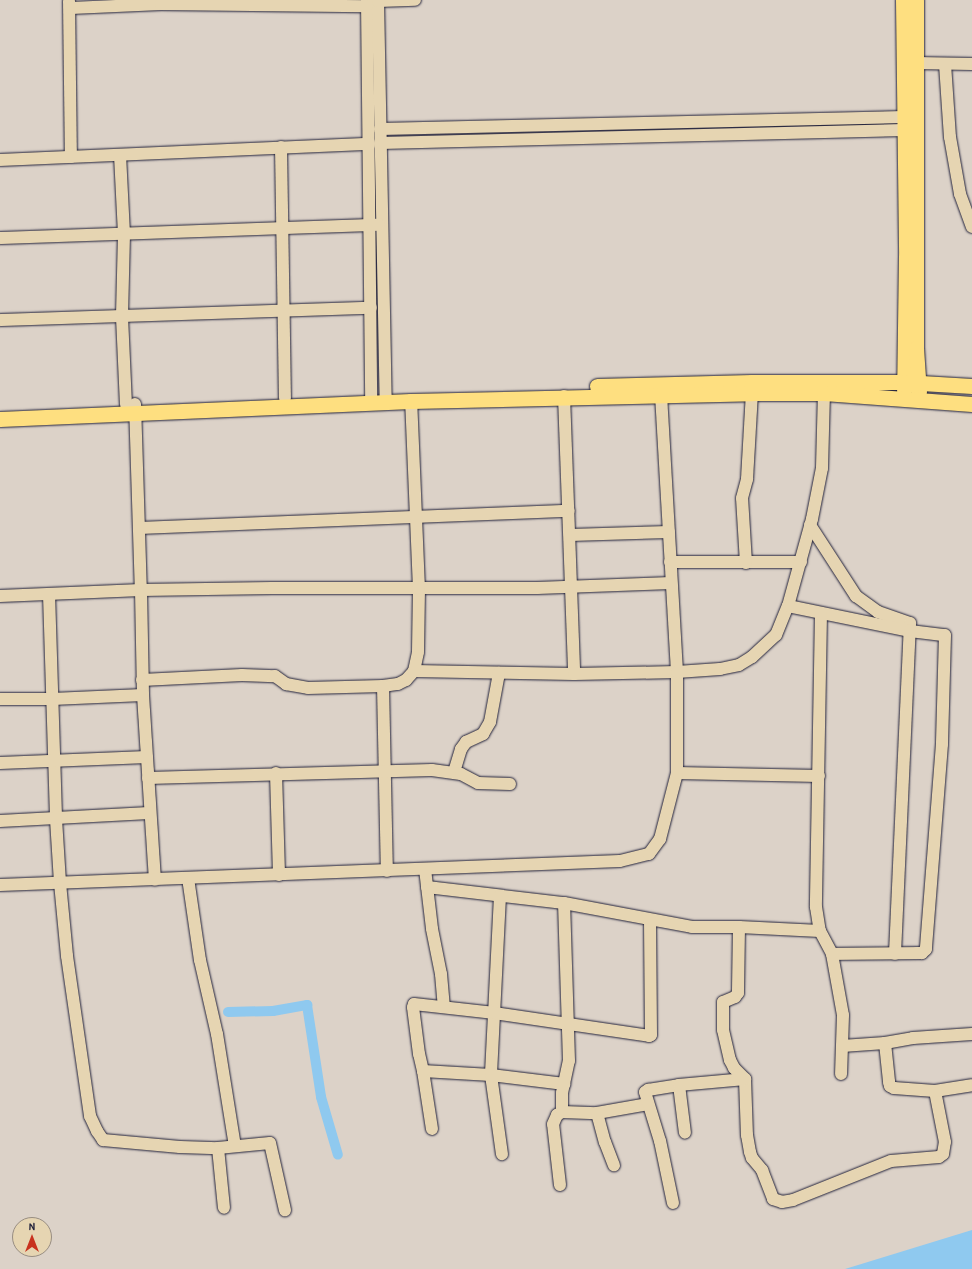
<!DOCTYPE html>
<style>
body{margin:0}
#map{position:relative;width:972px;height:1269px;overflow:hidden;background:#dcd2c8;font-family:"Patrick Hand",sans-serif}
div>[style]{position:absolute}
.water>*{inset:0;background:#8fc9ef}
.canal>*{height:10px;margin:-5px;padding:0 5px;transform-origin:5px;border-radius:5px;background:#8fc9ef}
.roads{filter:drop-shadow(0 0 1px #22223b) drop-shadow(0 0 1px #22223b)}
.minor>*{height:12px;margin:-6px;padding:0 6px;transform-origin:6px;border-radius:6px;background:#e6d5b2}
.major>*{height:15px;margin:-7.5px;padding:0 7.5px;transform-origin:7.5px;border-radius:7.5px;background:#fedf80}
span{translate:-50% -50%;white-space:nowrap;text-align:center;line-height:1.15;-webkit-text-stroke:4px #e6d5b2;paint-order:stroke}
.north{position:absolute;left:12px;top:1217px;width:40px;height:40px;box-sizing:border-box;background:#e6d5b2;border:1px solid #988d82;border-radius:50%;rotate:0deg;font-size:11px;font-weight:700;line-height:16px;text-align:center;color:#22223b}
.north::after{content:'';display:block;margin:auto;width:14px;height:18px;background:#c8321e;clip-path:polygon(50% 0,100% 100%,50% 72%,0 100%)}
</style>
<div id="map">
<div class="water">
<div style="clip-path:polygon(972px 1230px,972px 1269px,845px 1269px)"></div>
</div>
<div class="canal">
<div style="left:228px;top:1012px;width:45px;rotate:-1.3deg"></div>
<div style="left:273px;top:1011px;width:35px;rotate:-10deg"></div>
<div style="left:307px;top:1005px;width:93px;rotate:81.3deg"></div>
<div style="left:321px;top:1097px;width:60px;rotate:73.7deg"></div>
</div>
<div class="roads">
<div class="minor">
<div style="left:367px;top:0;width:403px;rotate:89.4deg"></div>
<div style="left:378px;top:0;width:402px;rotate:88.9deg"></div>
<div style="left:69px;top:1px;width:156px;rotate:89.3deg"></div>
<div style="left:378px;top:1px;width:37px;rotate:-2deg"></div>
<div style="left:71px;top:8px;width:90px;rotate:-2.5deg"></div>
<div style="left:161px;top:4px;width:206px;rotate:0.6deg"></div>
<div style="left:916px;top:63px;width:56px;rotate:1deg"></div>
<div style="left:945px;top:64px;width:73px;rotate:86.1deg"></div>
<div style="left:950px;top:137px;width:58px;rotate:80deg"></div>
<div style="left:960px;top:194px;width:35px;rotate:70deg"></div>
<div style="left:380px;top:129px;width:524px;rotate:-1.31deg"></div>
<div style="left:381px;top:143px;width:523px;rotate:-1.42deg"></div>
<div style="left:281px;top:147px;width:251px;rotate:89.1deg"></div>
<div style="left:120px;top:155px;width:79px;rotate:87.1deg"></div>
<div style="left:124px;top:234px;width:83px;rotate:91.4deg"></div>
<div style="left:122px;top:317px;width:87px;rotate:87.4deg"></div>
<div style="left:0;top:160px;width:370px;rotate:-2.5deg"></div>
<div style="left:0;top:238px;width:379px;rotate:-2deg"></div>
<div style="left:0;top:320px;width:371px;rotate:-1.9deg"></div>
<div style="left:564px;top:396px;width:278px;rotate:87.9deg"></div>
<div style="left:135px;top:404px;width:186px;rotate:88.2deg"></div>
<div style="left:141px;top:590px;width:105px;rotate:88.9deg"></div>
<div style="left:143px;top:695px;width:185px;rotate:86.3deg"></div>
<div style="left:810px;top:525px;width:85px;rotate:57.1deg"></div>
<div style="left:856px;top:596px;width:27px;rotate:36deg"></div>
<div style="left:878px;top:612px;width:34px;rotate:19deg"></div>
<div style="left:910px;top:623px;width:331px;rotate:92.6deg"></div>
<div style="left:139px;top:528px;width:430px;rotate:-2.3deg"></div>
<div style="left:570px;top:535px;width:99px;rotate:-1.7deg"></div>
<div style="left:670px;top:562px;width:131px"></div>
<div style="left:746px;top:563px;width:65px;rotate:-93.5deg"></div>
<div style="left:742px;top:498px;width:20px;rotate:-75deg"></div>
<div style="left:747px;top:479px;width:86px;rotate:-86.7deg"></div>
<div style="left:49px;top:594px;width:225px;rotate:88.2deg"></div>
<div style="left:56px;top:819px;width:64px;rotate:86.4deg"></div>
<div style="left:60px;top:883px;width:73px;rotate:84.5deg"></div>
<div style="left:67px;top:956px;width:162px;rotate:81.8deg"></div>
<div style="left:90px;top:1116px;width:17px;rotate:65deg"></div>
<div style="left:97px;top:1131px;width:11px;rotate:56deg"></div>
<div style="left:103px;top:1140px;width:77px;rotate:5.2deg"></div>
<div style="left:180px;top:1147px;width:38px;rotate:2deg"></div>
<div style="left:218px;top:1148px;width:52px;rotate:-5.5deg"></div>
<div style="left:270px;top:1143px;width:69px;rotate:77.4deg"></div>
<div style="left:0;top:596px;width:141px;rotate:-2.4deg"></div>
<div style="left:141px;top:590px;width:131px;rotate:-0.9deg"></div>
<div style="left:272px;top:588px;width:265px"></div>
<div style="left:537px;top:588px;width:134px;rotate:-2.1deg"></div>
<div style="left:788px;top:606px;width:125px;rotate:11.6deg"></div>
<div style="left:910px;top:631px;width:35px;rotate:7deg"></div>
<div style="left:945px;top:635px;width:109px;rotate:91.6deg"></div>
<div style="left:942px;top:744px;width:206px;rotate:94.5deg"></div>
<div style="left:926px;top:949px;width:6px;rotate:135deg"></div>
<div style="left:922px;top:953px;width:5px;rotate:180deg"></div>
<div style="left:917px;top:953px;width:85px;rotate:179.3deg"></div>
<div style="left:821px;top:613px;width:294px;rotate:91deg"></div>
<div style="left:816px;top:907px;width:24px;rotate:81deg"></div>
<div style="left:820px;top:931px;width:26px;rotate:62deg"></div>
<div style="left:832px;top:954px;width:62px;rotate:79.8deg"></div>
<div style="left:843px;top:1015px;width:59px;rotate:91.9deg"></div>
<div style="left:414px;top:671px;width:160px;rotate:1.1deg"></div>
<div style="left:574px;top:674px;width:103px;rotate:-1.1deg"></div>
<div style="left:677px;top:672px;width:278px;rotate:-93.3deg"></div>
<div style="left:142px;top:680px;width:100px;rotate:-2.9deg"></div>
<div style="left:242px;top:675px;width:33px;rotate:2deg"></div>
<div style="left:275px;top:676px;width:14px;rotate:36deg"></div>
<div style="left:286px;top:684px;width:22px;rotate:10deg"></div>
<div style="left:308px;top:688px;width:75px;rotate:-1.5deg"></div>
<div style="left:383px;top:686px;width:15px;rotate:-8deg"></div>
<div style="left:398px;top:684px;width:9px;rotate:-27deg"></div>
<div style="left:406px;top:680px;width:12px;rotate:-48deg"></div>
<div style="left:414px;top:671px;width:19px;rotate:-78deg"></div>
<div style="left:418px;top:652px;width:63px;rotate:-89.1deg"></div>
<div style="left:419px;top:589px;width:188px;rotate:-92.4deg"></div>
<div style="left:383px;top:686px;width:185px;rotate:88.8deg"></div>
<div style="left:0;top:699px;width:52px"></div>
<div style="left:52px;top:699px;width:91px;rotate:-2.5deg"></div>
<div style="left:0;top:763px;width:147px;rotate:-2.3deg"></div>
<div style="left:454px;top:772px;width:24px;rotate:-73deg"></div>
<div style="left:461px;top:749px;width:9px;rotate:-54deg"></div>
<div style="left:466px;top:742px;width:19px;rotate:-25deg"></div>
<div style="left:483px;top:734px;width:14px;rotate:-60deg"></div>
<div style="left:490px;top:722px;width:50px;rotate:-79.6deg"></div>
<div style="left:276px;top:773px;width:102px;rotate:88.3deg"></div>
<div style="left:677px;top:773px;width:142px;rotate:1.2deg"></div>
<div style="left:148px;top:778px;width:284px;rotate:-1.6deg"></div>
<div style="left:432px;top:770px;width:29px;rotate:8deg"></div>
<div style="left:461px;top:774px;width:19px;rotate:28deg"></div>
<div style="left:478px;top:783px;width:32px;rotate:2deg"></div>
<div style="left:0;top:821px;width:149px;rotate:-3.1deg"></div>
<div style="left:425px;top:869px;width:60px;rotate:83.3deg"></div>
<div style="left:432px;top:929px;width:46px;rotate:78.7deg"></div>
<div style="left:441px;top:974px;width:33px;rotate:85deg"></div>
<div style="left:188px;top:878px;width:83px;rotate:81.7deg"></div>
<div style="left:200px;top:960px;width:76px;rotate:77.1deg"></div>
<div style="left:217px;top:1034px;width:113px;rotate:80.9deg"></div>
<div style="left:0;top:885px;width:620px;rotate:-2.22deg"></div>
<div style="left:620px;top:861px;width:30px;rotate:-14deg"></div>
<div style="left:649px;top:854px;width:19px;rotate:-54deg"></div>
<div style="left:660px;top:839px;width:68px;rotate:-75.6deg"></div>
<div style="left:677px;top:773px;width:101px;rotate:-90deg"></div>
<div style="left:677px;top:672px;width:43px;rotate:-4deg"></div>
<div style="left:720px;top:669px;width:19px;rotate:-12deg"></div>
<div style="left:739px;top:665px;width:15px;rotate:-32deg"></div>
<div style="left:752px;top:657px;width:33px;rotate:-43deg"></div>
<div style="left:776px;top:635px;width:31px;rotate:-68deg"></div>
<div style="left:788px;top:606px;width:90px;rotate:-74.6deg"></div>
<div style="left:812px;top:519px;width:52px;rotate:-78.9deg"></div>
<div style="left:822px;top:468px;width:75px;rotate:-88.5deg"></div>
<div style="left:427px;top:887px;width:138px;rotate:6.7deg"></div>
<div style="left:564px;top:903px;width:130px;rotate:10.6deg"></div>
<div style="left:692px;top:927px;width:47px"></div>
<div style="left:739px;top:927px;width:81px;rotate:2.8deg"></div>
<div style="left:500px;top:896px;width:179px;rotate:92.9deg"></div>
<div style="left:491px;top:1075px;width:80px;rotate:82.1deg"></div>
<div style="left:739px;top:927px;width:66px;rotate:90.9deg"></div>
<div style="left:738px;top:993px;width:5px;rotate:127deg"></div>
<div style="left:735px;top:997px;width:13px;rotate:157deg"></div>
<div style="left:723px;top:1002px;width:28px;rotate:90deg"></div>
<div style="left:723px;top:1030px;width:31px;rotate:77deg"></div>
<div style="left:730px;top:1060px;width:9px;rotate:63deg"></div>
<div style="left:734px;top:1068px;width:16px;rotate:45deg"></div>
<div style="left:745px;top:1079px;width:56px;rotate:88deg"></div>
<div style="left:747px;top:1135px;width:17px;rotate:80deg"></div>
<div style="left:750px;top:1152px;width:6px;rotate:72deg"></div>
<div style="left:752px;top:1158px;width:16px;rotate:50deg"></div>
<div style="left:762px;top:1170px;width:31px;rotate:69deg"></div>
<div style="left:773px;top:1199px;width:9px;rotate:18deg"></div>
<div style="left:782px;top:1202px;width:11px;rotate:-10deg"></div>
<div style="left:793px;top:1200px;width:105px;rotate:-21.7deg"></div>
<div style="left:891px;top:1161px;width:48px;rotate:-4.8deg"></div>
<div style="left:939px;top:1157px;width:5px;rotate:-37deg"></div>
<div style="left:943px;top:1154px;width:12px;rotate:-81deg"></div>
<div style="left:945px;top:1142px;width:52px;rotate:-101.1deg"></div>
<div style="left:885px;top:1043px;width:39px;rotate:84deg"></div>
<div style="left:889px;top:1082px;width:4px;rotate:76deg"></div>
<div style="left:890px;top:1086px;width:4px;rotate:27deg"></div>
<div style="left:894px;top:1088px;width:41px;rotate:4.2deg"></div>
<div style="left:935px;top:1091px;width:37px;rotate:-9deg"></div>
<div style="left:842px;top:1046px;width:43px;rotate:-4deg"></div>
<div style="left:885px;top:1043px;width:28px;rotate:-10deg"></div>
<div style="left:913px;top:1038px;width:59px;rotate:-3.9deg"></div>
<div style="left:423px;top:1071px;width:68px;rotate:3.4deg"></div>
<div style="left:491px;top:1075px;width:74px;rotate:7deg"></div>
<div style="left:679px;top:1085px;width:48px;rotate:82.9deg"></div>
<div style="left:562px;top:1112px;width:19px;rotate:-90deg"></div>
<div style="left:562px;top:1093px;width:33px;rotate:-78deg"></div>
<div style="left:569px;top:1061px;width:158px;rotate:-91.8deg"></div>
<div style="left:597px;top:1113px;width:30px;rotate:75deg"></div>
<div style="left:605px;top:1142px;width:25px;rotate:69deg"></div>
<div style="left:432px;top:1129px;width:59px;rotate:-98.8deg"></div>
<div style="left:423px;top:1071px;width:17px;rotate:-103deg"></div>
<div style="left:419px;top:1054px;width:47px;rotate:-97.3deg"></div>
<div style="left:413px;top:1007px;width:3px;rotate:-72deg"></div>
<div style="left:414px;top:1004px;width:81px;rotate:6.4deg"></div>
<div style="left:494px;top:1013px;width:157px;rotate:8.4deg"></div>
<div style="left:649px;top:1036px;width:2px;rotate:-27deg"></div>
<div style="left:651px;top:1035px;width:115px;rotate:-90.5deg"></div>
<div style="left:218px;top:1148px;width:60px;rotate:84.3deg"></div>
<div style="left:560px;top:1185px;width:61px;rotate:-96.5deg"></div>
<div style="left:553px;top:1124px;width:10px;rotate:-66deg"></div>
<div style="left:557px;top:1115px;width:6px;rotate:-31deg"></div>
<div style="left:562px;top:1112px;width:35px;rotate:2deg"></div>
<div style="left:597px;top:1113px;width:52px;rotate:-10deg"></div>
<div style="left:673px;top:1203px;width:63px;rotate:-101.8deg"></div>
<div style="left:660px;top:1141px;width:51px;rotate:-107deg"></div>
<div style="left:645px;top:1092px;width:4px;rotate:-34deg"></div>
<div style="left:648px;top:1090px;width:31px;rotate:-9deg"></div>
<div style="left:679px;top:1085px;width:66px;rotate:-5.2deg"></div>
</div>
<div class="major">
<div style="left:903px;top:0;width:256px;rotate:89.3deg"></div>
<div style="left:906px;top:256px;width:135px;rotate:90.8deg"></div>
<div style="left:916px;top:0;width:348px;rotate:90deg"></div>
<div style="left:916px;top:348px;width:44px;rotate:86.1deg"></div>
<div style="left:597px;top:386px;width:155px;rotate:-1.5deg"></div>
<div style="left:752px;top:382px;width:152px"></div>
<div style="left:904px;top:382px;width:68px;rotate:3.4deg"></div>
<div style="left:0;top:419px;width:411px;rotate:-2.5deg"></div>
<div style="left:411px;top:401px;width:341px;rotate:-1.3deg"></div>
<div style="left:752px;top:393px;width:72px"></div>
<div style="left:824px;top:393px;width:148px;rotate:4.3deg"></div>
</div>
</div>
<div class="north">N</div>
</div>
